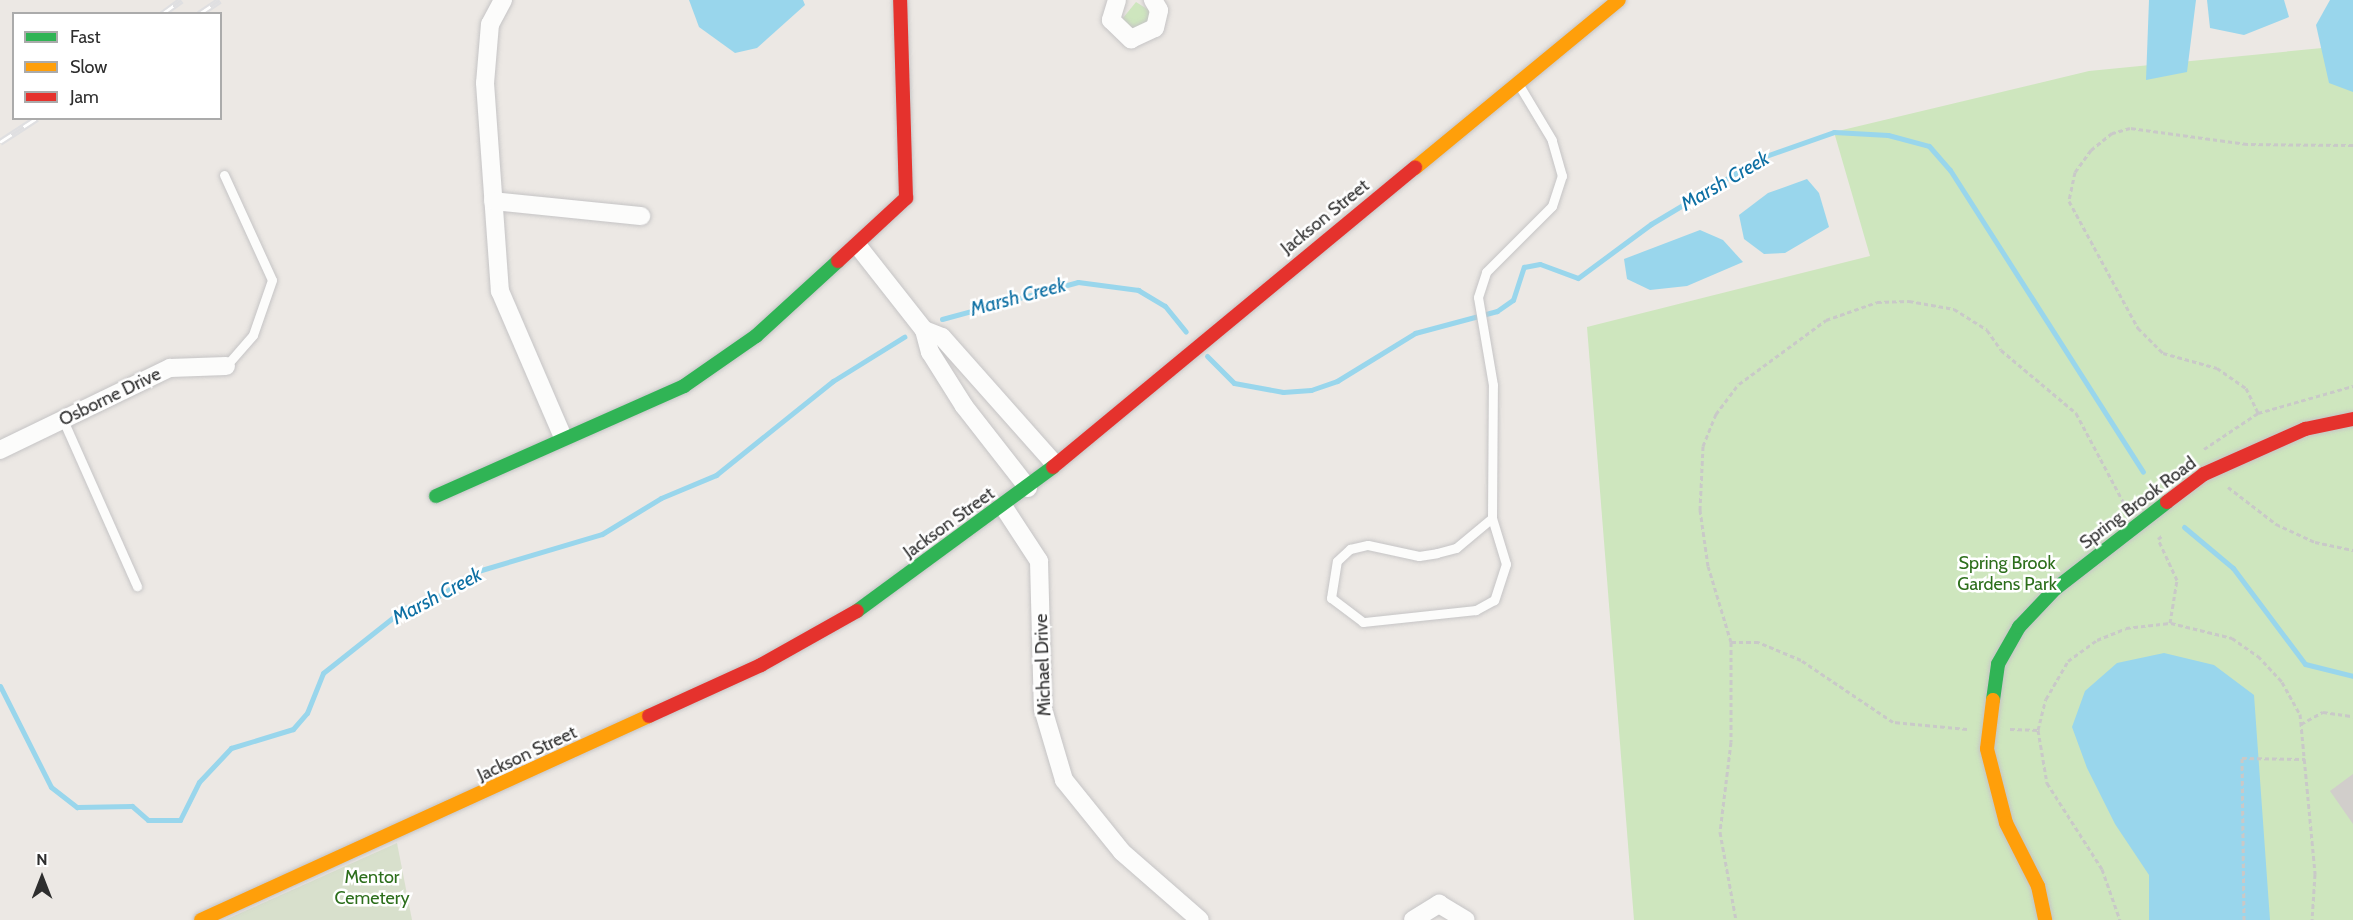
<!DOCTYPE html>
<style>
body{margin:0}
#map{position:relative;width:2353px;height:920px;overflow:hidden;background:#ece8e4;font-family:Cabin,sans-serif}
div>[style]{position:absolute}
.green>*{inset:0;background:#cee6be}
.cemetery>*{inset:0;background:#d8e0cc}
.water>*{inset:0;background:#99d6ec}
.stream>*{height:5px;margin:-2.5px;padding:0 2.5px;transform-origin:2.5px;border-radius:2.5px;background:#99d6ec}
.building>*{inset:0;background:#d1cecb}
.path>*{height:3px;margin-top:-1.5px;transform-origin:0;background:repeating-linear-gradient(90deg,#c9c9c8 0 4.5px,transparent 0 7.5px)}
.roads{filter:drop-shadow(0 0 2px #c5c4c5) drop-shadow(0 0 2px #c5c4c5)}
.lane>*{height:9px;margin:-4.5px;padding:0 4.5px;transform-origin:4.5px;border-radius:4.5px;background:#fcfcfb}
.street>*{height:18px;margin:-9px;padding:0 9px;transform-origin:9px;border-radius:9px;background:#fcfcfb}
.fast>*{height:14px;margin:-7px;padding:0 7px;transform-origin:7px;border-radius:7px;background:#30b455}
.slow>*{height:14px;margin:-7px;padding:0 7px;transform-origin:7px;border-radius:7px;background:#ff9f0a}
.jam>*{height:14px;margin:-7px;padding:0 7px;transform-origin:7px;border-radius:7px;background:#e5322d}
.rail>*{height:7px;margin-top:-3.5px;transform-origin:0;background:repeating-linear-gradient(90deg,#fff 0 14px,#dfdfe1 0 28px);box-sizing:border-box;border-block:2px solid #dfdfe1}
span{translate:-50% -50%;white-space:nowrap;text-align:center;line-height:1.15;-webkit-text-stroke:5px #fff;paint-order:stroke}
.street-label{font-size:18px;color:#2e2e2e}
.park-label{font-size:18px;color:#2c6e1b}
.water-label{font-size:20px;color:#0d6fa3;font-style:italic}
.legend{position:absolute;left:12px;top:12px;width:210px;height:108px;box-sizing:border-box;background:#fff;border:2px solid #ababab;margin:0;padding:8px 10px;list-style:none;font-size:18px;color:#2e2e2e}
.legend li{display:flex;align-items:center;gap:12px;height:30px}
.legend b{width:30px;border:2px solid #ababab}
.north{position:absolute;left:12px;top:848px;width:60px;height:60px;-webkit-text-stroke:4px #fff;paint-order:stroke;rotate:0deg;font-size:16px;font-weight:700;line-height:24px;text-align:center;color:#2e2e2e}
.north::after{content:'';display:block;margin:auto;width:21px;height:27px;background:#2e2e2e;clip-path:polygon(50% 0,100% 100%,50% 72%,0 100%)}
</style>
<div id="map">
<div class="green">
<div style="clip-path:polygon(1136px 2px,1155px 14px,1143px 29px,1125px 28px,1123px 18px)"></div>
<div style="clip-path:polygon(2353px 45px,2353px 920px,1634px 920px,1587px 327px,1870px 256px,1834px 132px,2089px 71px)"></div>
</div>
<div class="cemetery">
<div style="clip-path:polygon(397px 843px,412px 920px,225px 920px)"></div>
</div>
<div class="water">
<div style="clip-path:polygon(689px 0,803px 0,805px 5px,757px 48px,735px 53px,699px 27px)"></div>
<div style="clip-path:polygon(2149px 0,2196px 0,2187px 72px,2146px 80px)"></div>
<div style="clip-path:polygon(2207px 0,2284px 0,2289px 17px,2244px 35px,2210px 28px)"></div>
<div style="clip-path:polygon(2330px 0,2353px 0,2353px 92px,2329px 83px,2316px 25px)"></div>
<div style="clip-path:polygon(1807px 179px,1819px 193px,1829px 227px,1785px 253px,1764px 254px,1744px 239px,1739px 215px,1768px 193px)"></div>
<div style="clip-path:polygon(1700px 230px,1723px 240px,1743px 262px,1687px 286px,1650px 290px,1627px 279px,1624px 259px)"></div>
<div style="clip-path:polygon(2164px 653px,2214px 665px,2254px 695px,2270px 920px,2149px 920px,2149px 875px,2115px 824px,2087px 768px,2072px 727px,2085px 691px,2117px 663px)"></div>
</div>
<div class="stream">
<div style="left:942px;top:319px;width:141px;rotate:-15.2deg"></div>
<div style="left:1078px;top:282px;width:61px;rotate:7.6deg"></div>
<div style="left:1138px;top:290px;width:31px;rotate:31deg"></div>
<div style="left:1165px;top:306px;width:33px;rotate:51deg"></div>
<div style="left:1207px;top:356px;width:38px;rotate:45deg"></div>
<div style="left:1234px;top:383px;width:50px;rotate:10.4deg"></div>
<div style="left:1283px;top:392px;width:28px;rotate:-4deg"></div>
<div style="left:1311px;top:390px;width:28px;rotate:-19deg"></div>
<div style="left:1337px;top:381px;width:92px;rotate:-31.6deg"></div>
<div style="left:1415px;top:333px;width:85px;rotate:-15deg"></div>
<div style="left:1497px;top:311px;width:19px;rotate:-35deg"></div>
<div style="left:1513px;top:300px;width:35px;rotate:-72deg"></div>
<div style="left:1524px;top:267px;width:16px;rotate:-11deg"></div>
<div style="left:1540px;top:264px;width:40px;rotate:20.2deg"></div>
<div style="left:1578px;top:278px;width:91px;rotate:-36.5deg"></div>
<div style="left:1651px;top:224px;width:131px;rotate:-30.9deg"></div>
<div style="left:1763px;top:157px;width:75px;rotate:-19.4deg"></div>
<div style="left:1834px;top:132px;width:54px;rotate:3.2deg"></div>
<div style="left:1888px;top:135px;width:42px;rotate:15deg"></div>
<div style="left:1929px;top:146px;width:32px;rotate:49deg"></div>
<div style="left:1950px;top:170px;width:358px;rotate:57.4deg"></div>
<div style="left:2184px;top:527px;width:64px;rotate:39.9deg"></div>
<div style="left:2233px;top:568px;width:120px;rotate:53.1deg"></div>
<div style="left:2305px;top:664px;width:49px;rotate:14deg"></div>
<div style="left:0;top:686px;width:113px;rotate:63.2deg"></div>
<div style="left:51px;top:787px;width:33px;rotate:38deg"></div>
<div style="left:77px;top:807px;width:55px;rotate:-1deg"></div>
<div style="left:132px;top:806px;width:21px;rotate:41deg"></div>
<div style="left:148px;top:820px;width:32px"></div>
<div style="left:180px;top:820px;width:42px;rotate:-63.4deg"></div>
<div style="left:199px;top:782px;width:47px;rotate:-46.7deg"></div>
<div style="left:231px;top:748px;width:65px;rotate:-17deg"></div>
<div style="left:293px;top:729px;width:21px;rotate:-49deg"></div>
<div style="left:307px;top:713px;width:43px;rotate:-68.2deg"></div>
<div style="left:323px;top:673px;width:105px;rotate:-38.4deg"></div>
<div style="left:405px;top:608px;width:37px;rotate:-20deg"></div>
<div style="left:440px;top:595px;width:45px;rotate:-32.3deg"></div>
<div style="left:478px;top:571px;width:129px;rotate:-16.6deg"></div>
<div style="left:602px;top:534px;width:69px;rotate:-31.4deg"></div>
<div style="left:661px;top:498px;width:60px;rotate:-22.7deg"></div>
<div style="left:716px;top:475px;width:150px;rotate:-38.8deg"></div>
<div style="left:833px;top:381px;width:84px;rotate:-31.8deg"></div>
</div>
<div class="building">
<div style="clip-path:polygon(2353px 774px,2353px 824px,2330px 791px)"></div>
</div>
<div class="path">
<div style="left:2353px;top:145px;width:106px;rotate:-179.5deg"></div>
<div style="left:2247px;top:144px;width:118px;rotate:-172.2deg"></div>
<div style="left:2130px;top:128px;width:19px;rotate:164deg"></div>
<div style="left:2112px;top:133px;width:27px;rotate:141deg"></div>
<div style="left:2091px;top:150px;width:27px;rotate:126deg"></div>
<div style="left:2075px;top:172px;width:30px;rotate:102deg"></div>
<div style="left:2069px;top:201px;width:145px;rotate:61.5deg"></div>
<div style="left:2138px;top:328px;width:35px;rotate:45deg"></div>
<div style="left:2163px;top:353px;width:56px;rotate:15.5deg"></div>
<div style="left:2217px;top:368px;width:35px;rotate:35deg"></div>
<div style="left:2246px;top:388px;width:28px;rotate:64deg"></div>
<div style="left:2258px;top:413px;width:99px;rotate:-15.9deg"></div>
<div style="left:2204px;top:449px;width:65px;rotate:-33.7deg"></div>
<div style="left:2228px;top:487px;width:61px;rotate:37.6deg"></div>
<div style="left:2276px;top:524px;width:43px;rotate:24.8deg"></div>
<div style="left:2315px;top:542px;width:39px;rotate:12deg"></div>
<div style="left:2171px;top:623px;width:63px;rotate:13.8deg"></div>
<div style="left:2232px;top:638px;width:32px;rotate:35deg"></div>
<div style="left:2258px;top:656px;width:35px;rotate:47deg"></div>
<div style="left:2282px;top:682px;width:37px;rotate:61deg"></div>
<div style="left:2300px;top:714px;width:161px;rotate:84.6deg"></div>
<div style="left:2315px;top:874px;width:46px;rotate:93.7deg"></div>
<div style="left:1731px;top:642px;width:100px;rotate:90deg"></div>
<div style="left:1731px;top:742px;width:91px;rotate:97deg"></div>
<div style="left:1720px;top:832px;width:89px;rotate:79.7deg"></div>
<div style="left:2301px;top:724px;width:25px;rotate:-29deg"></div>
<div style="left:2323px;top:712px;width:30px;rotate:8deg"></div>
<div style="left:1967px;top:729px;width:74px;rotate:-174.6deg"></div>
<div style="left:1893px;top:722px;width:111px;rotate:-146deg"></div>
<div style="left:1801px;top:660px;width:47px;rotate:-157.3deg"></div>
<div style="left:1758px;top:642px;width:27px;rotate:180deg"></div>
<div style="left:1731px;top:642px;width:79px;rotate:-106.8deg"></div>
<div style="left:1708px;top:566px;width:57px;rotate:-98.1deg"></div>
<div style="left:1700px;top:510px;width:64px;rotate:-87.3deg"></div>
<div style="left:1703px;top:446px;width:35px;rotate:-68deg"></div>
<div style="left:1716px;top:414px;width:38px;rotate:-53deg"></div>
<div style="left:1739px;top:384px;width:108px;rotate:-36.3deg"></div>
<div style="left:1826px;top:320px;width:54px;rotate:-19.4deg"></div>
<div style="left:1877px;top:302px;width:32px;rotate:-2deg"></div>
<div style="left:1909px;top:301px;width:46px;rotate:10.1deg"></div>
<div style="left:1954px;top:309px;width:39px;rotate:32deg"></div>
<div style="left:1987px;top:330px;width:24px;rotate:55deg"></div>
<div style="left:2001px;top:350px;width:98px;rotate:40deg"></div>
<div style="left:2076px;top:413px;width:109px;rotate:62deg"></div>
<div style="left:2010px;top:729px;width:28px;rotate:2deg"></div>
<div style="left:2038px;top:730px;width:32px;rotate:-76deg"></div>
<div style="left:2046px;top:699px;width:44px;rotate:-59.9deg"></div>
<div style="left:2068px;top:661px;width:36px;rotate:-36deg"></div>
<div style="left:2097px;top:640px;width:31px;rotate:-22deg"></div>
<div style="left:2126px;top:628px;width:44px;rotate:-6.5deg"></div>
<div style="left:2170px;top:623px;width:44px;rotate:-80.8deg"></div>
<div style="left:2177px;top:580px;width:45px;rotate:-114.9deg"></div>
<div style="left:2158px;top:539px;width:6px;rotate:-39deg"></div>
<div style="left:2038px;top:730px;width:54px;rotate:80.4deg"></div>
<div style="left:2047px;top:783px;width:102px;rotate:57.4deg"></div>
<div style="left:2102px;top:869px;width:54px;rotate:70.6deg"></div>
<div style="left:2244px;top:920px;width:162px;rotate:-90.7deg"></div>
<div style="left:2242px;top:758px;width:63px;rotate:0.9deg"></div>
</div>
<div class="roads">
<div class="lane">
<div style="left:224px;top:175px;width:115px;rotate:65.4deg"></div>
<div style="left:272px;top:280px;width:58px;rotate:109.1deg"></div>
<div style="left:253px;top:335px;width:41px;rotate:131.1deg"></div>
<div style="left:63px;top:420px;width:182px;rotate:66deg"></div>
<div style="left:1492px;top:518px;width:48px;rotate:73.1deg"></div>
<div style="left:1506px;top:564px;width:38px;rotate:108deg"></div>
<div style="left:1494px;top:600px;width:21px;rotate:151deg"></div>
<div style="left:1476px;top:610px;width:114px;rotate:173.9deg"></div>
<div style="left:1363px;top:622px;width:40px;rotate:-143deg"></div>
<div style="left:1331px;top:598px;width:37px;rotate:-81deg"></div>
<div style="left:1337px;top:561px;width:18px;rotate:-43deg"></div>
<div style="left:1350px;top:549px;width:18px;rotate:-13deg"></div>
<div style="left:1368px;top:545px;width:52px;rotate:12.2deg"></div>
<div style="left:1419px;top:556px;width:18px;rotate:-9deg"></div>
<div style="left:1437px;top:553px;width:20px;rotate:-15deg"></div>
<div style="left:1456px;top:548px;width:47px;rotate:-39.8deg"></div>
<div style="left:1492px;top:518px;width:133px;rotate:-89.6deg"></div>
<div style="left:1493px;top:385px;width:89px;rotate:-99.7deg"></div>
<div style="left:1478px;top:297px;width:26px;rotate:-72deg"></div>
<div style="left:1486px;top:272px;width:93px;rotate:-45deg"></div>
<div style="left:1552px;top:206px;width:32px;rotate:-72deg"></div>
<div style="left:1562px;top:176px;width:37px;rotate:-106deg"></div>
<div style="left:1552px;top:140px;width:64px;rotate:-121deg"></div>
</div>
<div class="street">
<div style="left:503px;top:0;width:27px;rotate:118deg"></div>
<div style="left:490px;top:24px;width:59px;rotate:94.8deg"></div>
<div style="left:485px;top:83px;width:209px;rotate:85.9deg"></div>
<div style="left:500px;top:291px;width:159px;rotate:66.7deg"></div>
<div style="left:1117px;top:0;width:21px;rotate:107deg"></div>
<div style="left:1111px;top:20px;width:28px;rotate:44deg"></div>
<div style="left:1131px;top:39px;width:26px;rotate:-25deg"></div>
<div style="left:1155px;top:28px;width:18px;rotate:-77deg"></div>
<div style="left:1159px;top:10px;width:12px;rotate:-121deg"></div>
<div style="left:493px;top:201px;width:149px;rotate:5.8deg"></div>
<div style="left:858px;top:246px;width:107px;rotate:51.8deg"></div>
<div style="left:924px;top:330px;width:23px;rotate:75deg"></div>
<div style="left:930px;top:352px;width:64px;rotate:57.8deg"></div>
<div style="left:964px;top:406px;width:104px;rotate:52deg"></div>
<div style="left:924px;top:330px;width:19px;rotate:21deg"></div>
<div style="left:942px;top:337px;width:169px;rotate:48.4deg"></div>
<div style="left:0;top:450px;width:189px;rotate:-25.8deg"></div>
<div style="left:170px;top:368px;width:56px;rotate:-2deg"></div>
<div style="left:1003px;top:506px;width:66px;rotate:56.8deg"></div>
<div style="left:1039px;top:561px;width:148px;rotate:88.5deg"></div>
<div style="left:1043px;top:709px;width:74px;rotate:73.5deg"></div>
<div style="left:1064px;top:780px;width:92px;rotate:51.1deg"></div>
<div style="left:1122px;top:852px;width:103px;rotate:41.1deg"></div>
<div style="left:1413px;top:920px;width:31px;rotate:-32deg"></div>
<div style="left:1439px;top:904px;width:31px;rotate:31deg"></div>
</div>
<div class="fast">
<div style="left:436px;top:496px;width:271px;rotate:-23.9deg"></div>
<div style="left:684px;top:386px;width:88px;rotate:-34.8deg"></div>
<div style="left:756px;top:336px;width:111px;rotate:-42.4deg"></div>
<div style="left:857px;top:611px;width:243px;rotate:-36.3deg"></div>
<div style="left:1993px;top:700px;width:36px;rotate:-82deg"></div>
<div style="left:1998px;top:664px;width:43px;rotate:-60.4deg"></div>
<div style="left:2019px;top:627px;width:52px;rotate:-46.5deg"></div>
<div style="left:2055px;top:589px;width:142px;rotate:-37.8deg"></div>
</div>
<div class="slow">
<div style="left:1415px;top:168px;width:264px;rotate:-39.5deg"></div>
<div style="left:1993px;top:700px;width:49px;rotate:97deg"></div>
<div style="left:1987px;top:749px;width:76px;rotate:75.6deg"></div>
<div style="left:2006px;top:823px;width:71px;rotate:63.1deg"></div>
<div style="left:2038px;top:886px;width:35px;rotate:78deg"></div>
<div style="left:201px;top:920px;width:492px;rotate:-24.5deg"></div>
</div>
<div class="jam">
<div style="left:838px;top:261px;width:93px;rotate:-42.8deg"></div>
<div style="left:906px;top:198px;width:198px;rotate:-91.7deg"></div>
<div style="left:1053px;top:467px;width:470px;rotate:-39.6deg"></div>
<div style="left:2167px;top:502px;width:46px;rotate:-37.1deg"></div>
<div style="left:2204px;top:474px;width:111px;rotate:-24deg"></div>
<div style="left:2305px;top:429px;width:49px;rotate:-11.8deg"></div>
<div style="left:649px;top:716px;width:123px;rotate:-24.5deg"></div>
<div style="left:761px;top:665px;width:110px;rotate:-29.4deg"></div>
</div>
</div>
<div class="rail">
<div style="left:162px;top:14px;width:24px;rotate:-36deg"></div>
<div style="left:199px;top:14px;width:25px;rotate:-34deg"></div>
<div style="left:0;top:142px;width:44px;rotate:-33deg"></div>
</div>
<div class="street-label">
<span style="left:1325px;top:217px;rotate:-39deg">Jackson Street</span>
<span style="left:110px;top:397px;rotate:-26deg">Osborne Drive</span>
<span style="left:2138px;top:503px;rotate:-37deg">Spring Brook Road</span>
<span style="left:949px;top:523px;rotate:-36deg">Jackson Street</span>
<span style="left:1043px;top:665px;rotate:-92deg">Michael Drive</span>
<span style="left:527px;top:754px;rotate:-25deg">Jackson Street</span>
</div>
<div class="park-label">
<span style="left:2007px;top:574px">Spring Brook<br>Gardens Park</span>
<span style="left:372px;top:888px">Mentor<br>Cemetery</span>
</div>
<div class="water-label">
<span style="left:1725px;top:181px;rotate:-30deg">Marsh Creek</span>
<span style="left:1018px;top:297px;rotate:-15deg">Marsh Creek</span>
<span style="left:437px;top:596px;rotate:-28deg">Marsh Creek</span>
</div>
<ul class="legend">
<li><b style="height:8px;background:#30b455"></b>Fast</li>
<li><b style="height:8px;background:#ff9f0a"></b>Slow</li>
<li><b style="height:8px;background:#e5322d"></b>Jam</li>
</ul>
<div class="north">N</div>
</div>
